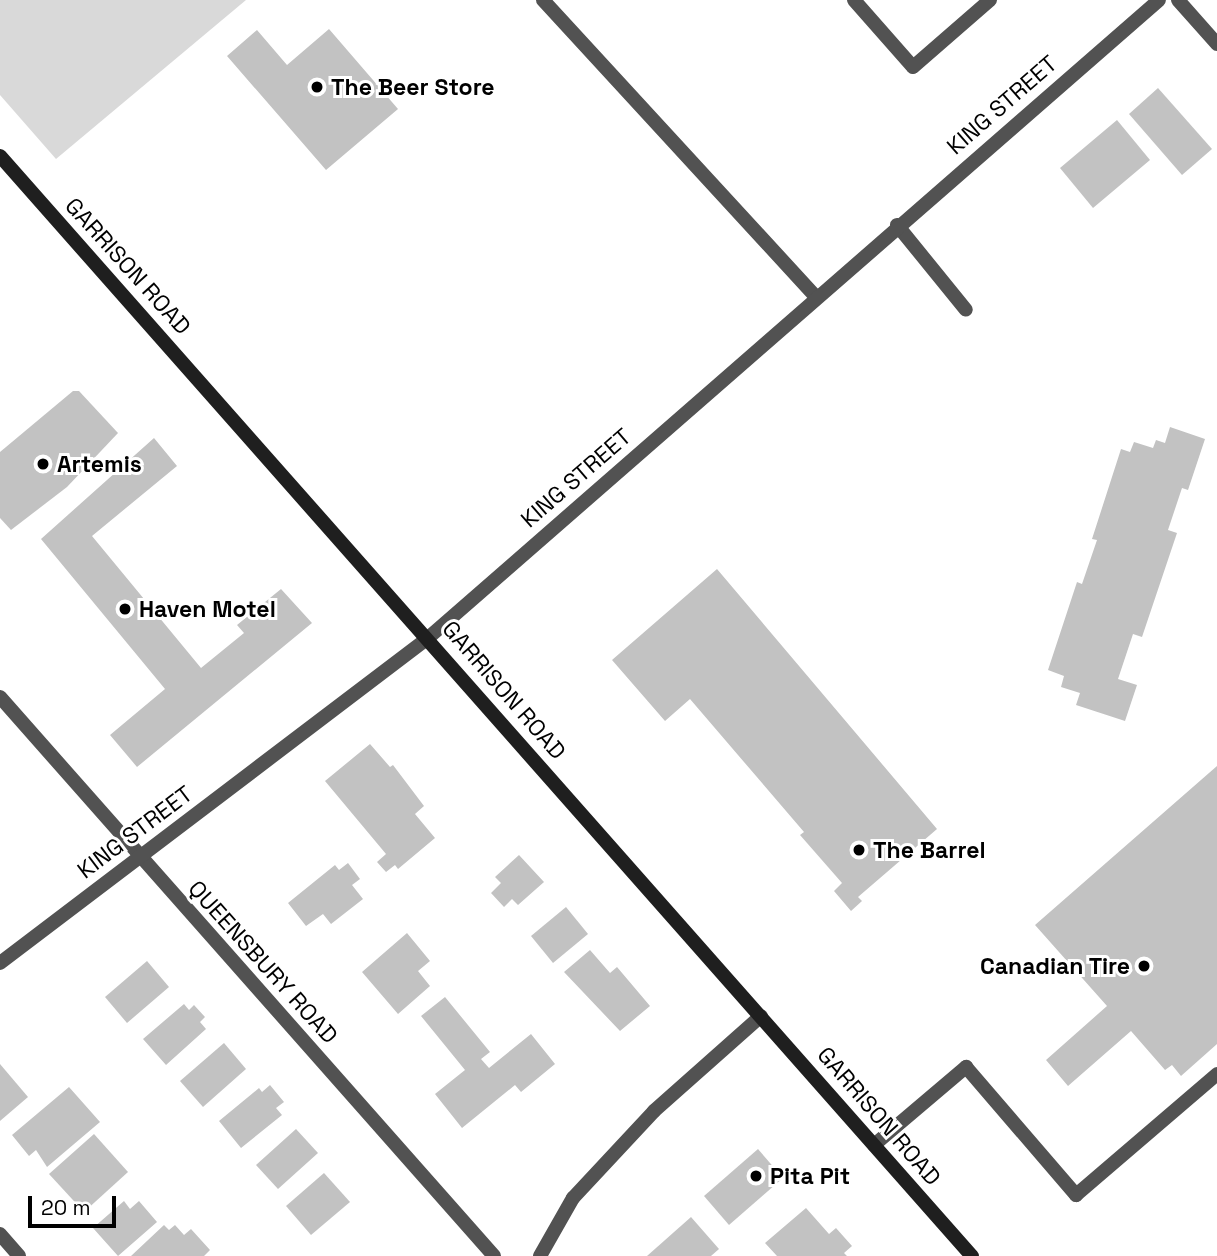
<!DOCTYPE html>
<style>
body{margin:0}
#map{position:relative;width:1217px;height:1256px;overflow:hidden;background:#fff;font-family:"Space Grotesk",sans-serif}
div>[style]{position:absolute}
.green>*{inset:0;background:#d9d9d9}
.building>*{inset:0;background:#c2c2c2}
.service>*{height:14px;margin:-7px;padding:0 7px;transform-origin:7px;border-radius:7px;background:#525252}
.minor>*{height:14px;margin:-7px;padding:0 7px;transform-origin:7px;border-radius:7px;background:#525252}
.secondary>*{height:14px;margin:-7px;padding:0 7px;transform-origin:7px;border-radius:7px;background:#1f1f1f}
.dots>*{width:19px;height:19px;translate:-50% -50%;box-sizing:border-box;border:4px solid #fff;border-radius:50%}
span{translate:-50% -50%;white-space:nowrap;text-align:center;line-height:1.15;-webkit-text-stroke:6px #fff;paint-order:stroke}
.poi-label{font-size:23px;color:#000;font-weight:700}
.left{translate:0 -50%;text-align:left}
.right{translate:-100% -50%;text-align:right}
.street-label{font-size:23px;color:#000}
.scale{position:absolute;left:28px;top:1196px;width:88px;height:32px;box-sizing:border-box;border:4px solid #000;border-top:0;padding-left:9px;font-size:21px;line-height:24px;white-space:nowrap;color:#000;-webkit-text-stroke:5px #fff;paint-order:stroke}
</style>
<div id="map">
<div class="green">
<div style="clip-path:polygon(0 0,246px 0,56px 159px,0 95px)"></div>
</div>
<div class="building">
<div style="clip-path:polygon(329px 29px,398px 109px,326px 170px,227px 56px,257px 30px,287px 65px)"></div>
<div style="clip-path:polygon(1158px 88px,1212px 149px,1182px 175px,1129px 114px)"></div>
<div style="clip-path:polygon(1117px 120px,1150px 160px,1093px 208px,1060px 168px)"></div>
<div style="clip-path:polygon(73px 391px,79px 391px,118px 433px,67px 487px,11px 530px,0 518px,0 452px)"></div>
<div style="clip-path:polygon(1170px 427px,1205px 439px,1188px 490px,1182px 488px,1168px 530px,1177px 533px,1142px 637px,1133px 634px,1118px 679px,1137px 685px,1125px 721px,1076px 705px,1080px 693px,1061px 687px,1064px 676px,1048px 670px,1077px 582px,1082px 584px,1097px 540px,1092px 539px,1121px 449px,1130px 452px,1134px 442px,1153px 448px,1156px 440px,1165px 443px)"></div>
<div style="clip-path:polygon(154px 438px,177px 466px,92px 536px,201px 668px,244px 633px,237px 625px,281px 589px,312px 623px,137px 767px,110px 735px,165px 689px,41px 539px)"></div>
<div style="clip-path:polygon(717px 569px,937px 829px,858px 897px,862px 901px,851px 911px,834px 891px,842px 883px,800px 835px,804px 832px,690px 699px,665px 721px,612px 660px)"></div>
<div style="clip-path:polygon(370px 744px,390px 767px,393px 765px,424px 806px,415px 814px,435px 838px,398px 869px,395px 865px,386px 872px,377px 862px,386px 854px,325px 781px)"></div>
<div style="clip-path:polygon(1217px 766px,1217px 1044px,1181px 1076px,1172px 1065px,1165px 1070px,1131px 1031px,1068px 1086px,1046px 1060px,1107px 1006px,1035px 925px)"></div>
<div style="clip-path:polygon(519px 855px,544px 882px,518px 905px,512px 899px,504px 907px,491px 893px,501px 883px,495px 877px)"></div>
<div style="clip-path:polygon(348px 863px,360px 879px,352px 885px,363px 899px,331px 924px,323px 914px,306px 926px,288px 903px,335px 865px,339px 870px)"></div>
<div style="clip-path:polygon(566px 907px,588px 934px,553px 963px,531px 936px)"></div>
<div style="clip-path:polygon(407px 933px,430px 961px,418px 971px,430px 986px,398px 1014px,362px 972px)"></div>
<div style="clip-path:polygon(590px 950px,610px 973px,617px 967px,650px 1006px,620px 1031px,564px 972px)"></div>
<div style="clip-path:polygon(147px 961px,169px 987px,127px 1023px,105px 997px)"></div>
<div style="clip-path:polygon(445px 997px,490px 1052px,481px 1059px,489px 1068px,531px 1034px,555px 1064px,521px 1092px,515px 1085px,462px 1128px,435px 1094px,465px 1070px,421px 1016px)"></div>
<div style="clip-path:polygon(184px 1004px,189px 1010px,194px 1005px,205px 1017px,200px 1022px,206px 1029px,166px 1065px,143px 1039px)"></div>
<div style="clip-path:polygon(224px 1043px,246px 1069px,203px 1107px,180px 1081px)"></div>
<div style="clip-path:polygon(0 1064px,28px 1097px,0 1121px)"></div>
<div style="clip-path:polygon(270px 1085px,284px 1102px,276px 1108px,282px 1115px,241px 1148px,219px 1121px,259px 1088px,262px 1092px)"></div>
<div style="clip-path:polygon(69px 1087px,100px 1122px,47px 1167px,36px 1150px,29px 1156px,12px 1135px)"></div>
<div style="clip-path:polygon(296px 1129px,318px 1153px,278px 1189px,256px 1165px)"></div>
<div style="clip-path:polygon(94px 1134px,128px 1172px,84px 1212px,49px 1174px)"></div>
<div style="clip-path:polygon(758px 1149px,783px 1178px,729px 1225px,704px 1196px)"></div>
<div style="clip-path:polygon(324px 1173px,350px 1202px,311px 1235px,286px 1206px)"></div>
<div style="clip-path:polygon(124px 1201px,130px 1209px,139px 1201px,157px 1222px,118px 1256px,93px 1228px)"></div>
<div style="clip-path:polygon(806px 1208px,829px 1234px,836px 1228px,852px 1246px,844px 1253px,847px 1256px,777px 1256px,765px 1243px)"></div>
<div style="clip-path:polygon(691px 1217px,719px 1249px,711px 1256px,647px 1256px)"></div>
<div style="clip-path:polygon(164px 1225px,169px 1230px,175px 1225px,184px 1235px,191px 1229px,210px 1250px,204px 1256px,131px 1256px)"></div>
</div>
<div class="service">
<div style="left:543px;top:0;width:403px;rotate:47.4deg"></div>
<div style="left:854px;top:0;width:89px;rotate:48.6deg"></div>
<div style="left:913px;top:67px;width:102px;rotate:-41deg"></div>
<div style="left:897px;top:225px;width:109px;rotate:50.9deg"></div>
<div style="left:874px;top:1145px;width:121px;rotate:-40.3deg"></div>
<div style="left:966px;top:1067px;width:169px;rotate:49.3deg"></div>
<div style="left:1076px;top:1195px;width:186px;rotate:-40.6deg"></div>
</div>
<div class="minor">
<div style="left:1178px;top:0;width:59px;rotate:48.4deg"></div>
<div style="left:0;top:697px;width:746px;rotate:48.53deg"></div>
<div style="left:0;top:963px;width:537px;rotate:-37.21deg"></div>
<div style="left:428px;top:638px;width:970px;rotate:-41.11deg"></div>
<div style="left:0;top:1234px;width:29px;rotate:49deg"></div>
<div style="left:540px;top:1256px;width:67px;rotate:-60.4deg"></div>
<div style="left:573px;top:1198px;width:119px;rotate:-47deg"></div>
<div style="left:654px;top:1111px;width:143px;rotate:-41.6deg"></div>
</div>
<div class="secondary">
<div style="left:0;top:156px;width:1468px;rotate:48.54deg"></div>
</div>
<div class="dots">
<div style="left:317px;top:87px;background:#000"></div>
<div style="left:43px;top:464px;background:#000"></div>
<div style="left:125px;top:609px;background:#000"></div>
<div style="left:859px;top:850px;background:#000"></div>
<div style="left:1144px;top:966px;background:#000"></div>
<div style="left:756px;top:1176px;background:#000"></div>
</div>
<div class="poi-label">
<span class="left" style="left:331px;top:87px">The Beer Store</span>
<span class="left" style="left:57px;top:464px">Artemis</span>
<span class="left" style="left:139px;top:609px">Haven Motel</span>
<span class="left" style="left:873px;top:850px">The Barrel</span>
<span class="right" style="left:1130px;top:966px">Canadian Tire</span>
<span class="left" style="left:770px;top:1176px">Pita Pit</span>
</div>
<div class="street-label">
<span style="left:1002px;top:105px;rotate:-41deg">KING STREET</span>
<span style="left:128px;top:266px;rotate:48deg">GARRISON ROAD</span>
<span style="left:576px;top:478px;rotate:-41deg">KING STREET</span>
<span style="left:504px;top:690px;rotate:49deg">GARRISON ROAD</span>
<span style="left:135px;top:832px;rotate:-37deg">KING STREET</span>
<span style="left:263px;top:962px;rotate:48deg">QUEENSBURY ROAD</span>
<span style="left:879px;top:1116px;rotate:49deg">GARRISON ROAD</span>
</div>
<div class="scale">20 m</div>
</div>
